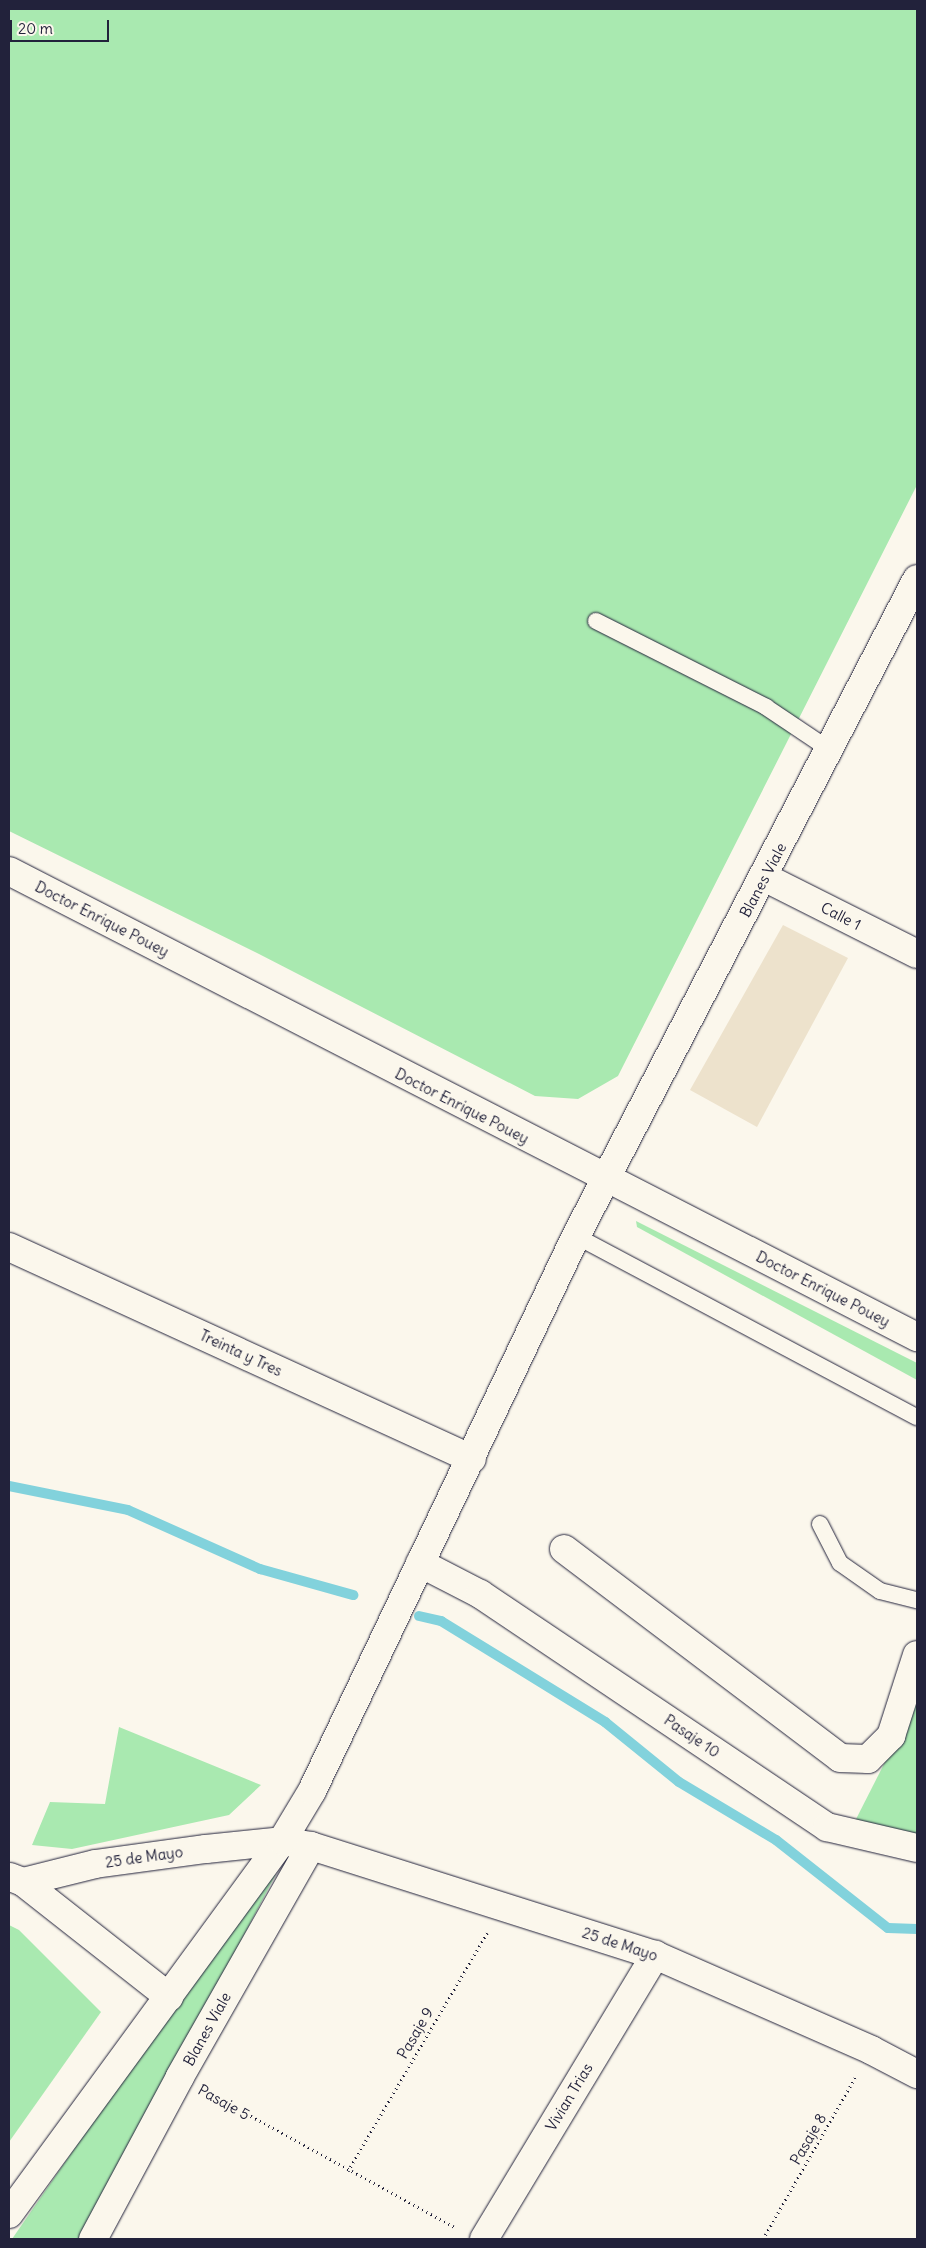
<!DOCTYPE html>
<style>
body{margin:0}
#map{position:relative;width:926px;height:2248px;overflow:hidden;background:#fbf7ec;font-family:Delius,sans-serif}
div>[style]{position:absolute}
.built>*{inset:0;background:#ede2cc}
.green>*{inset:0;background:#a9e9b0}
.stream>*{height:10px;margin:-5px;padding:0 5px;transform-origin:5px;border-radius:5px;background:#82d2dc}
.path>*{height:3px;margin-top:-1.5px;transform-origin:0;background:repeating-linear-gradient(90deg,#22223b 0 1px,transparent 0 5px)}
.roads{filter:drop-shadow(0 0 1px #22223b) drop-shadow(0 0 1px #22223b)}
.lane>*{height:16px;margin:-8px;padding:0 8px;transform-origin:8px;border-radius:8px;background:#fbf7ec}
.street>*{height:28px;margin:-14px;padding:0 14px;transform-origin:14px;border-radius:14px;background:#fbf7ec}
.secondary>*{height:28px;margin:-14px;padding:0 14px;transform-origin:14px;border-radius:14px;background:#fbf7ec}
span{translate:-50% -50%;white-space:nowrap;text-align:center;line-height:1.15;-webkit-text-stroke:4.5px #fbf7ec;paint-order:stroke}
.street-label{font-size:15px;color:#22223b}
.frame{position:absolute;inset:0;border:10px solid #22223b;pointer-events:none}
.scale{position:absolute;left:10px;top:20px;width:99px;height:22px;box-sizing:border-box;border:2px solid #22223b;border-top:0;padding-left:6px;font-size:15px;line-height:18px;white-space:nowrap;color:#22223b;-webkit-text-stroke:4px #fbf7ec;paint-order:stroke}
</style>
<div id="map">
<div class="built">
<div style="clip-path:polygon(783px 925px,848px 958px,757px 1127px,690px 1090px)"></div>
</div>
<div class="green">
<div style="clip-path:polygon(9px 9px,917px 9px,917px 485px,618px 1076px,578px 1099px,535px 1096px,259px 954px,9px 831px)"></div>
<div style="clip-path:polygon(636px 1221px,917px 1363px,917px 1380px,637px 1227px)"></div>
<div style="clip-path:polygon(917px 1699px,917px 1840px,851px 1829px)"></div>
<div style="clip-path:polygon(119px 1727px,261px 1785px,229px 1815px,72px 1849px,32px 1845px,50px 1802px,105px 1804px)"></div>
<div style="clip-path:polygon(276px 1874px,85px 2239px,12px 2239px,253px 1890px)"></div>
<div style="clip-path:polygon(9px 1925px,19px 1930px,101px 2012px,9px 2142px)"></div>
</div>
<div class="stream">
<div style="left:9px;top:1486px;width:121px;rotate:11.4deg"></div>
<div style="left:128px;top:1510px;width:145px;rotate:24.1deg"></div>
<div style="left:260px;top:1569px;width:97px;rotate:15.6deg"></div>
<div style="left:419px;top:1616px;width:23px;rotate:13deg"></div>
<div style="left:441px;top:1621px;width:193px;rotate:31.6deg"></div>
<div style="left:605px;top:1722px;width:95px;rotate:39deg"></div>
<div style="left:679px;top:1782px;width:113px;rotate:30.9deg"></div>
<div style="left:776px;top:1840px;width:142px;rotate:38.2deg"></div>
<div style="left:888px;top:1928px;width:29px;rotate:2deg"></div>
</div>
<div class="path">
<div style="left:207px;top:2092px;width:284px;rotate:28.6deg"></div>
<div style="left:348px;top:2171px;width:276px;rotate:-59.7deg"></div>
<div style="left:763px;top:2239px;width:188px;rotate:-60.3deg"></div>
</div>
<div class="roads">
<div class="lane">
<div style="left:596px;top:621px;width:191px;rotate:26.8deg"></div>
<div style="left:766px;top:707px;width:77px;rotate:33.9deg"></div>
<div style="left:576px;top:1236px;width:386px;rotate:28deg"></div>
<div style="left:820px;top:1524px;width:44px;rotate:62.9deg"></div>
<div style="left:840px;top:1563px;width:49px;rotate:35deg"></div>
<div style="left:880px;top:1591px;width:38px;rotate:14deg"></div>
</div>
<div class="street">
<div style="left:764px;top:877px;width:171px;rotate:26.7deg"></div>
<div style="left:9px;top:1247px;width:509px;rotate:24.6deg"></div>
<div style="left:564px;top:1549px;width:346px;rotate:37.1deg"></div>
<div style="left:840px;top:1758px;width:28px;rotate:2deg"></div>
<div style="left:868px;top:1759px;width:33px;rotate:-45deg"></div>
<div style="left:891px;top:1736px;width:85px;rotate:-72.2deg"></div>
<div style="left:420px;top:1563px;width:68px;rotate:27.3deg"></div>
<div style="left:480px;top:1594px;width:418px;rotate:33.9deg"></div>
<div style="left:827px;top:1827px;width:92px;rotate:13.1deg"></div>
<div style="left:311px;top:1846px;width:361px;rotate:17.6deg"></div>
<div style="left:655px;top:1955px;width:236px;rotate:23.7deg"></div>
<div style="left:871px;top:2050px;width:52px;rotate:27.6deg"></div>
<div style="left:10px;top:1877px;width:14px;rotate:21deg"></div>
<div style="left:23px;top:1882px;width:186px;rotate:38.2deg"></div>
<div style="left:23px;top:1882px;width:74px;rotate:-14deg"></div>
<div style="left:95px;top:1864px;width:112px;rotate:-7.7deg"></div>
<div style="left:206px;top:1849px;width:76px;rotate:-6deg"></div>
<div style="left:282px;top:1841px;width:29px;rotate:10deg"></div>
<div style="left:311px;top:1846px;width:266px;rotate:119.6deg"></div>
<div style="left:180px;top:2077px;width:184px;rotate:118.2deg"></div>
<div style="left:484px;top:2239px;width:332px;rotate:-58.9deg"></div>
</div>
<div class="secondary">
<div style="left:9px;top:871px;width:1021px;rotate:27.17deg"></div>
<div style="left:9px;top:2214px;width:462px;rotate:-53.8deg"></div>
<div style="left:282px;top:1841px;width:58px;rotate:-59deg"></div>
<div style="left:312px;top:1791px;width:615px;rotate:-64.56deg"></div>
<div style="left:576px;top:1236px;width:740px;rotate:-62.57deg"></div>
</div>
</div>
<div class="street-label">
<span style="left:763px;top:880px;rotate:-62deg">Blanes Viale</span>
<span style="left:841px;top:916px;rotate:27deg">Calle 1</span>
<span style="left:102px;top:919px;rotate:27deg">Doctor Enrique Pouey</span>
<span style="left:462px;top:1106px;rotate:27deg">Doctor Enrique Pouey</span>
<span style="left:823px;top:1289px;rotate:27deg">Doctor Enrique Pouey</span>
<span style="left:241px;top:1353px;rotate:25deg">Treinta y Tres</span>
<span style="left:692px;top:1736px;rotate:34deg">Pasaje 10</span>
<span style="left:144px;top:1857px;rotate:-8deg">25 de Mayo</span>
<span style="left:620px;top:1944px;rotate:18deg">25 de Mayo</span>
<span style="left:207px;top:2029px;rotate:-61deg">Blanes Viale</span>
<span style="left:415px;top:2033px;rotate:-60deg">Pasaje 9</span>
<span style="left:569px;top:2097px;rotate:-59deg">Vivian Trias</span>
<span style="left:224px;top:2102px;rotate:29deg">Pasaje 5</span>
<span style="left:808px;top:2139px;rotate:-60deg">Pasaje 8</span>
</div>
<div class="frame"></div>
<div class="scale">20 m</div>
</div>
